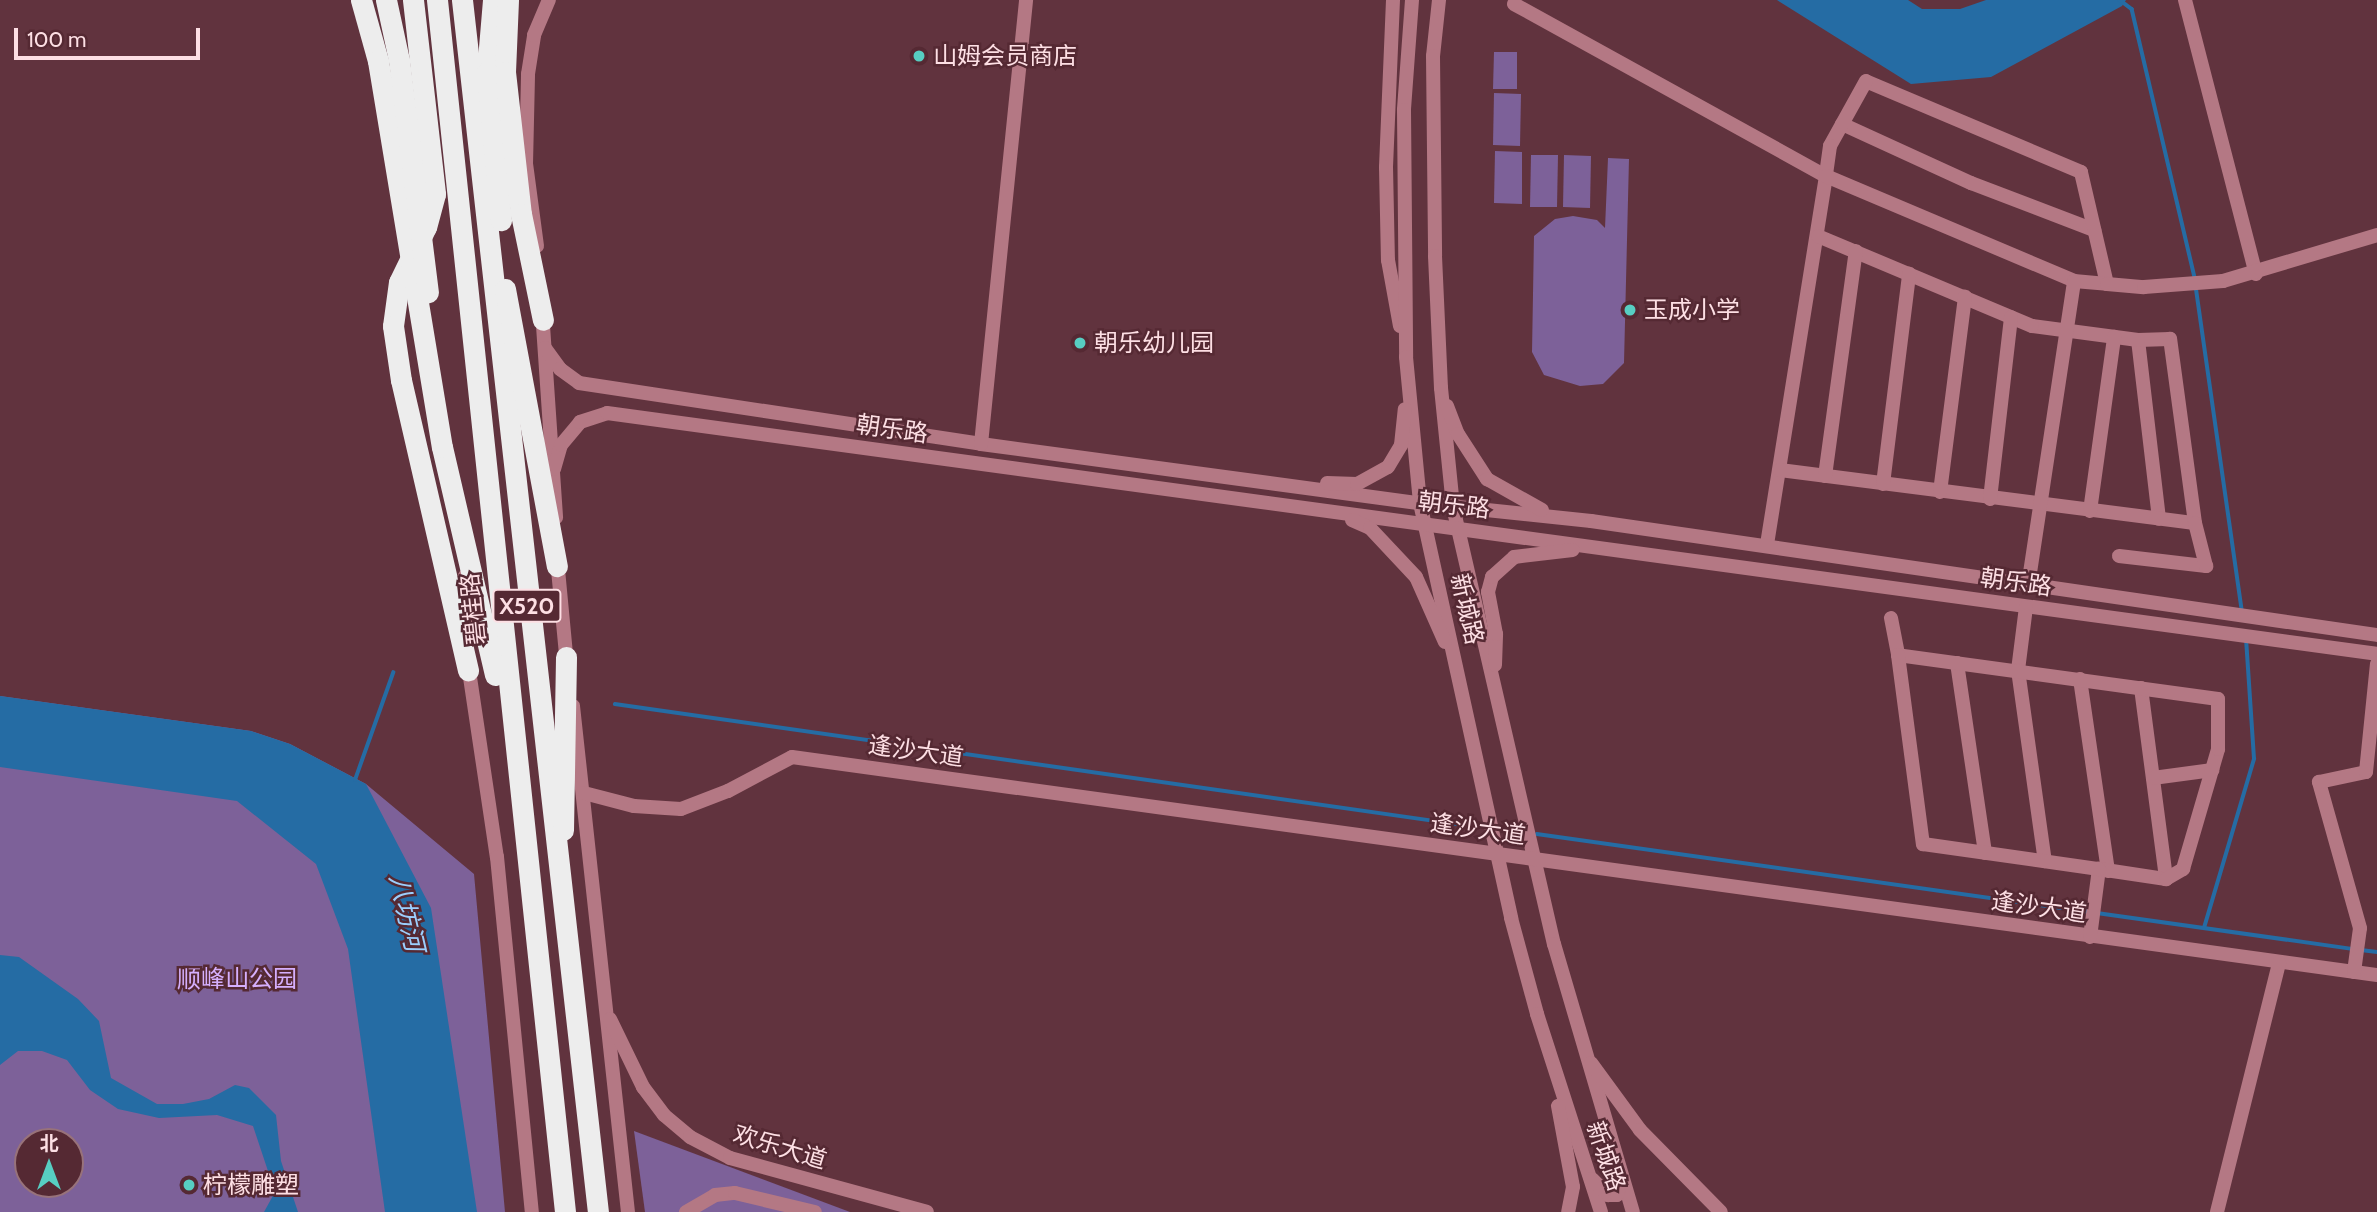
<!DOCTYPE html>
<meta charset="utf-8">
<style>
body{margin:0}
#map{position:relative;width:2377px;height:1212px;overflow:hidden;background:#61333e;font-family:Cabin,"Noto Sans SC",sans-serif}
div>[style]{position:absolute}
.green>*{inset:0;background:#7d6199}
.water>*{inset:0;background:#256ca4}
.stream>*{height:3.5px;margin:-1.75px;padding:0 1.75px;transform-origin:1.75px;border-radius:1.75px;background:#256ca4}
.minor>*{height:14px;margin:-7px;padding:0 7px;transform-origin:7px;border-radius:7px;background:#b47884}
.highway>*{height:21px;margin:-10.5px;padding:0 10.5px;transform-origin:10.5px;border-radius:10.5px;background:#ededed}
.highway-bridge>*{height:21px;margin:-10.5px;padding:0 10.5px;transform-origin:10.5px;border-radius:10.5px;background:#ededed}
.dots>*{width:19px;height:19px;translate:-50% -50%;box-sizing:border-box;border:4px solid #552933;border-radius:50%}
span{translate:-50% -50%;white-space:nowrap;text-align:center;line-height:1.15;-webkit-text-stroke:5px #552933;paint-order:stroke}
.shield-label span{padding:2px 5px;background:#552933;border:2px solid;border-radius:5px;-webkit-text-stroke-width:0}
.shield-label{font-size:23px;color:#fddfe4;font-weight:700}
.poi-label{font-size:24px;color:#fddfe4}
.left{translate:0 -50%;text-align:left}
.street-label{font-size:24px;color:#fddfe4}
.park-label{font-size:24px;color:#d5affd}
.water-label{font-size:26px;color:#9bcffd;font-style:italic}
.north{position:absolute;left:14px;top:1128px;width:70px;height:70px;box-sizing:border-box;background:#552933;border:2px solid #98727a;border-radius:50%;rotate:0deg;font-size:19px;font-weight:700;line-height:28px;text-align:center;color:#fddfe4}
.north::after{content:'';display:block;margin:auto;width:24px;height:32px;background:#57cec2;clip-path:polygon(50% 0,100% 100%,50% 72%,0 100%)}
.scale{position:absolute;left:14px;top:28px;width:186px;height:32px;box-sizing:border-box;border:4px solid #fddfe4;border-top:0;padding-left:9px;font-size:21px;line-height:24px;white-space:nowrap;color:#fddfe4;-webkit-text-stroke:5px #552933;paint-order:stroke}
</style>
<div id="map">
<div class="green">
<div style="clip-path:polygon(1494px 52px,1517px 52px,1517px 89px,1493px 89px)"></div>
<div style="clip-path:polygon(1494px 93px,1521px 94px,1520px 146px,1493px 145px)"></div>
<div style="clip-path:polygon(1495px 151px,1522px 152px,1522px 204px,1494px 203px)"></div>
<div style="clip-path:polygon(1531px 155px,1558px 155px,1557px 207px,1530px 207px)"></div>
<div style="clip-path:polygon(1564px 155px,1591px 156px,1590px 208px,1563px 207px)"></div>
<div style="clip-path:polygon(1608px 158px,1629px 159px,1624px 363px,1603px 384px,1580px 386px,1544px 375px,1532px 352px,1534px 236px,1555px 219px,1573px 216px,1597px 220px,1605px 228px)"></div>
<div style="clip-path:polygon(evenodd,0 696px,251px 731px,290px 744px,366px 784px,474px 874px,505px 1212px,0 1212px,0 696px,28px 1142px,70px 1142px,70px 1184px,28px 1184px,28px 1142px)"></div>
<div style="clip-path:polygon(634px 1131px,850px 1212px,645px 1212px)"></div>
</div>
<div class="water">
<div style="clip-path:polygon(1777px 0,1908px 0,1922px 9px,1960px 9px,1986px 0,2126px 0,2122px 6px,1991px 77px,1911px 84px)"></div>
<div style="clip-path:polygon(0 696px,251px 731px,290px 744px,366px 784px,431px 908px,477px 1212px,385px 1212px,348px 949px,316px 864px,237px 801px,0 767px)"></div>
<div style="clip-path:polygon(0 955px,19px 957px,78px 999px,99px 1021px,111px 1078px,157px 1104px,183px 1104px,209px 1099px,235px 1085px,249px 1088px,276px 1115px,281px 1161px,298px 1212px,264px 1212px,275px 1192px,253px 1126px,217px 1115px,159px 1118px,118px 1109px,90px 1090px,67px 1060px,42px 1051px,18px 1051px,0 1065px)"></div>
</div>
<div class="stream">
<div style="left:2120px;top:0;width:15px;rotate:37deg"></div>
<div style="left:2132px;top:9px;width:276px;rotate:76.8deg"></div>
<div style="left:2196px;top:286px;width:328px;rotate:81.9deg"></div>
<div style="left:615px;top:704px;width:850px;rotate:8.12deg"></div>
<div style="left:355px;top:780px;width:114px;rotate:-70.4deg"></div>
<div style="left:1537px;top:834px;width:558px;rotate:8.03deg"></div>
<div style="left:2097px;top:913px;width:259px;rotate:8deg"></div>
<div style="left:2204px;top:928px;width:176px;rotate:-73.5deg"></div>
<div style="left:2254px;top:759px;width:120px;rotate:-93.8deg"></div>
<div style="left:2361px;top:950px;width:16px;rotate:7deg"></div>
</div>
<div class="minor">
<div style="left:1393px;top:0;width:167px;rotate:92.4deg"></div>
<div style="left:1386px;top:167px;width:93px;rotate:88.8deg"></div>
<div style="left:1388px;top:260px;width:67px;rotate:79.7deg"></div>
<div style="left:1412px;top:0;width:110px;rotate:94.2deg"></div>
<div style="left:1404px;top:110px;width:247px;rotate:89.5deg"></div>
<div style="left:1406px;top:357px;width:147px;rotate:84.5deg"></div>
<div style="left:1420px;top:503px;width:425px;rotate:77.6deg"></div>
<div style="left:1511px;top:918px;width:99px;rotate:74.8deg"></div>
<div style="left:1537px;top:1014px;width:208px;rotate:72.1deg"></div>
<div style="left:1439px;top:0;width:56px;rotate:96.1deg"></div>
<div style="left:1433px;top:56px;width:200px;rotate:89.4deg"></div>
<div style="left:1435px;top:256px;width:132px;rotate:87.4deg"></div>
<div style="left:1441px;top:388px;width:120px;rotate:84.2deg"></div>
<div style="left:1453px;top:507px;width:449px;rotate:77deg"></div>
<div style="left:1554px;top:944px;width:279px;rotate:73.6deg"></div>
<div style="left:2185px;top:0;width:283px;rotate:75.5deg"></div>
<div style="left:1514px;top:4px;width:356px;rotate:28.9deg"></div>
<div style="left:1826px;top:176px;width:374px;rotate:99.1deg"></div>
<div style="left:1842px;top:124px;width:142px;rotate:24.6deg"></div>
<div style="left:1971px;top:183px;width:132px;rotate:20.9deg"></div>
<div style="left:537px;top:246px;width:83px;rotate:-97.6deg"></div>
<div style="left:526px;top:164px;width:90px;rotate:-88.7deg"></div>
<div style="left:528px;top:74px;width:39px;rotate:-81deg"></div>
<div style="left:534px;top:35px;width:38px;rotate:-67deg"></div>
<div style="left:2107px;top:284px;width:115px;rotate:-103.1deg"></div>
<div style="left:2081px;top:172px;width:233px;rotate:-157.1deg"></div>
<div style="left:1866px;top:81px;width:74px;rotate:119deg"></div>
<div style="left:1830px;top:146px;width:30px;rotate:98deg"></div>
<div style="left:1826px;top:176px;width:269px;rotate:22.9deg"></div>
<div style="left:2074px;top:281px;width:33px;rotate:5deg"></div>
<div style="left:2107px;top:284px;width:37px;rotate:5deg"></div>
<div style="left:2144px;top:287px;width:79px;rotate:-4.3deg"></div>
<div style="left:2223px;top:281px;width:161px;rotate:-16.6deg"></div>
<div style="left:542px;top:311px;width:207px;rotate:86.1deg"></div>
<div style="left:2138px;top:340px;width:180px;rotate:83.3deg"></div>
<div style="left:545px;top:348px;width:26px;rotate:54deg"></div>
<div style="left:560px;top:369px;width:24px;rotate:36deg"></div>
<div style="left:579px;top:383px;width:407px;rotate:8.6deg"></div>
<div style="left:981px;top:444px;width:443px;rotate:7.7deg"></div>
<div style="left:1420px;top:503px;width:172px;rotate:6deg"></div>
<div style="left:1591px;top:521px;width:794px;rotate:8.25deg"></div>
<div style="left:1447px;top:406px;width:30px;rotate:69deg"></div>
<div style="left:1458px;top:434px;width:54px;rotate:57.2deg"></div>
<div style="left:1487px;top:479px;width:63px;rotate:29.4deg"></div>
<div style="left:981px;top:444px;width:446px;rotate:-84.2deg"></div>
<div style="left:554px;top:469px;width:25px;rotate:-74deg"></div>
<div style="left:561px;top:445px;width:30px;rotate:-50deg"></div>
<div style="left:580px;top:422px;width:28px;rotate:-18deg"></div>
<div style="left:607px;top:413px;width:1786px;rotate:7.75deg"></div>
<div style="left:1780px;top:470px;width:418px;rotate:7.3deg"></div>
<div style="left:2195px;top:523px;width:186px;rotate:-97.7deg"></div>
<div style="left:2170px;top:339px;width:32px;rotate:178deg"></div>
<div style="left:2138px;top:340px;width:107px;rotate:-172.5deg"></div>
<div style="left:2032px;top:326px;width:232px;rotate:-157.2deg"></div>
<div style="left:1825px;top:476px;width:227px;rotate:-82.2deg"></div>
<div style="left:1327px;top:483px;width:30px;rotate:2deg"></div>
<div style="left:1357px;top:484px;width:35px;rotate:-29deg"></div>
<div style="left:1388px;top:467px;width:26px;rotate:-59deg"></div>
<div style="left:1401px;top:445px;width:36px;rotate:-84deg"></div>
<div style="left:1883px;top:484px;width:212px;rotate:-82.9deg"></div>
<div style="left:1940px;top:492px;width:197px;rotate:-82.7deg"></div>
<div style="left:1990px;top:499px;width:183px;rotate:-83.4deg"></div>
<div style="left:2090px;top:511px;width:176px;rotate:-82.1deg"></div>
<div style="left:1352px;top:520px;width:20px;rotate:24deg"></div>
<div style="left:1370px;top:528px;width:67px;rotate:46.8deg"></div>
<div style="left:1416px;top:577px;width:71px;rotate:66deg"></div>
<div style="left:2119px;top:556px;width:88px;rotate:6.6deg"></div>
<div style="left:2206px;top:566px;width:44px;rotate:-104.3deg"></div>
<div style="left:557px;top:559px;width:106px;rotate:84.6deg"></div>
<div style="left:465px;top:576px;width:57px;rotate:88deg"></div>
<div style="left:2028px;top:586px;width:308px;rotate:-81.4deg"></div>
<div style="left:2026px;top:607px;width:64px;rotate:97.2deg"></div>
<div style="left:2018px;top:670px;width:193px;rotate:82deg"></div>
<div style="left:1891px;top:618px;width:38px;rotate:79deg"></div>
<div style="left:1957px;top:663px;width:192px;rotate:81.6deg"></div>
<div style="left:468px;top:664px;width:195px;rotate:81.5deg"></div>
<div style="left:497px;top:857px;width:357px;rotate:84.4deg"></div>
<div style="left:1495px;top:665px;width:31px;rotate:-88deg"></div>
<div style="left:1496px;top:634px;width:43px;rotate:-100.8deg"></div>
<div style="left:1488px;top:592px;width:16px;rotate:-75deg"></div>
<div style="left:1492px;top:577px;width:30px;rotate:-42deg"></div>
<div style="left:1514px;top:557px;width:59px;rotate:-6.8deg"></div>
<div style="left:2080px;top:679px;width:194px;rotate:81.7deg"></div>
<div style="left:2141px;top:688px;width:193px;rotate:82.5deg"></div>
<div style="left:573px;top:706px;width:509px;rotate:83.8deg"></div>
<div style="left:2153px;top:778px;width:60px;rotate:-7.7deg"></div>
<div style="left:584px;top:793px;width:52px;rotate:14.6deg"></div>
<div style="left:634px;top:806px;width:47px;rotate:3.7deg"></div>
<div style="left:681px;top:809px;width:50px;rotate:-21deg"></div>
<div style="left:728px;top:791px;width:72px;rotate:-28deg"></div>
<div style="left:792px;top:757px;width:1600px;rotate:7.83deg"></div>
<div style="left:2090px;top:937px;width:69px;rotate:-82.5deg"></div>
<div style="left:2099px;top:869px;width:68px;rotate:8.5deg"></div>
<div style="left:2166px;top:879px;width:20px;rotate:-30deg"></div>
<div style="left:2183px;top:869px;width:125px;rotate:-73.7deg"></div>
<div style="left:2218px;top:749px;width:50px;rotate:-90deg"></div>
<div style="left:2218px;top:699px;width:323px;rotate:-172.2deg"></div>
<div style="left:1898px;top:655px;width:191px;rotate:82.5deg"></div>
<div style="left:1923px;top:844px;width:178px;rotate:8.1deg"></div>
<div style="left:2354px;top:972px;width:44px;rotate:-82.2deg"></div>
<div style="left:2360px;top:928px;width:152px;rotate:-105.7deg"></div>
<div style="left:2319px;top:782px;width:48px;rotate:-12deg"></div>
<div style="left:2366px;top:772px;width:109px;rotate:-84.2deg"></div>
<div style="left:610px;top:1019px;width:76px;rotate:64.1deg"></div>
<div style="left:643px;top:1087px;width:35px;rotate:53deg"></div>
<div style="left:664px;top:1115px;width:34px;rotate:40deg"></div>
<div style="left:690px;top:1137px;width:45px;rotate:27.7deg"></div>
<div style="left:730px;top:1158px;width:204px;rotate:15.3deg"></div>
<div style="left:1591px;top:1063px;width:83px;rotate:53.8deg"></div>
<div style="left:1640px;top:1130px;width:115px;rotate:45.4deg"></div>
<div style="left:1558px;top:1106px;width:82px;rotate:79.5deg"></div>
<div style="left:1573px;top:1187px;width:25px;rotate:101deg"></div>
<div style="left:1592px;top:1179px;width:23px;rotate:45deg"></div>
<div style="left:1608px;top:1195px;width:9px"></div>
<div style="left:1617px;top:1195px;width:18px;rotate:-74deg"></div>
<div style="left:686px;top:1212px;width:34px;rotate:-30deg"></div>
<div style="left:715px;top:1195px;width:20px;rotate:-6deg"></div>
<div style="left:735px;top:1193px;width:82px;rotate:13.4deg"></div>
<div style="left:2217px;top:1212px;width:257px;rotate:-76deg"></div>
</div>
<div class="highway">
<div style="left:413px;top:0;width:195px;rotate:83.5deg"></div>
<div style="left:435px;top:194px;width:34px;rotate:105deg"></div>
<div style="left:426px;top:227px;width:61px;rotate:116.1deg"></div>
<div style="left:399px;top:282px;width:44px;rotate:97.8deg"></div>
<div style="left:393px;top:326px;width:55px;rotate:81.6deg"></div>
<div style="left:401px;top:380px;width:298px;rotate:77deg"></div>
<div style="left:437px;top:0;width:1219px;rotate:83.97deg"></div>
<div style="left:462px;top:0;width:1220px;rotate:83.6deg"></div>
<div style="left:493px;top:0;width:72px;rotate:94.8deg"></div>
<div style="left:487px;top:72px;width:149px;rotate:84.6deg"></div>
<div style="left:508px;top:0;width:72px;rotate:92.4deg"></div>
<div style="left:505px;top:72px;width:143px;rotate:83.6deg"></div>
<div style="left:521px;top:214px;width:108px;rotate:78.3deg"></div>
<div style="left:505px;top:289px;width:282px;rotate:79.4deg"></div>
<div style="left:442px;top:447px;width:234px;rotate:76.9deg"></div>
<div style="left:563px;top:830px;width:173px;rotate:-89deg"></div>
</div>
<div class="highway-bridge">
<div style="left:361px;top:0;width:63px;rotate:74.4deg"></div>
<div style="left:378px;top:61px;width:391px;rotate:80.6deg"></div>
<div style="left:386px;top:0;width:61px;rotate:77.8deg"></div>
<div style="left:399px;top:60px;width:234px;rotate:82.9deg"></div>
</div>
<div class="dots">
<div style="left:919px;top:56px;background:#57cec2"></div>
<div style="left:1630px;top:310px;background:#57cec2"></div>
<div style="left:1080px;top:343px;background:#57cec2"></div>
<div style="left:189px;top:1185px;background:#57cec2"></div>
</div>
<div class="shield-label">
<span style="left:527px;top:606px">X520</span>
</div>
<div class="poi-label">
<span class="left" style="left:933px;top:56px">山姆会员商店</span>
<span class="left" style="left:1644px;top:310px">玉成小学</span>
<span class="left" style="left:1094px;top:343px">朝乐幼儿园</span>
<span class="left" style="left:203px;top:1185px">柠檬雕塑</span>
</div>
<div class="street-label">
<span style="left:892px;top:429px;rotate:8deg">朝乐路</span>
<span style="left:1454px;top:505px;rotate:7deg">朝乐路</span>
<span style="left:2016px;top:582px;rotate:8deg">朝乐路</span>
<span style="left:473px;top:609px;rotate:-96deg">碧桂路</span>
<span style="left:1467px;top:609px;rotate:77deg">新城路</span>
<span style="left:916px;top:751px;rotate:8deg">逢沙大道</span>
<span style="left:1478px;top:829px;rotate:8deg">逢沙大道</span>
<span style="left:2039px;top:907px;rotate:8deg">逢沙大道</span>
<span style="left:780px;top:1147px;rotate:17deg">欢乐大道</span>
<span style="left:1606px;top:1156px;rotate:71deg">新城路</span>
</div>
<div class="park-label">
<span style="left:237px;top:979px">顺峰山公园</span>
</div>
<div class="water-label">
<span style="left:406px;top:913px;rotate:77deg">八坊河</span>
</div>
<div class="north">北</div>
<div class="scale">100 m</div>
</div>
